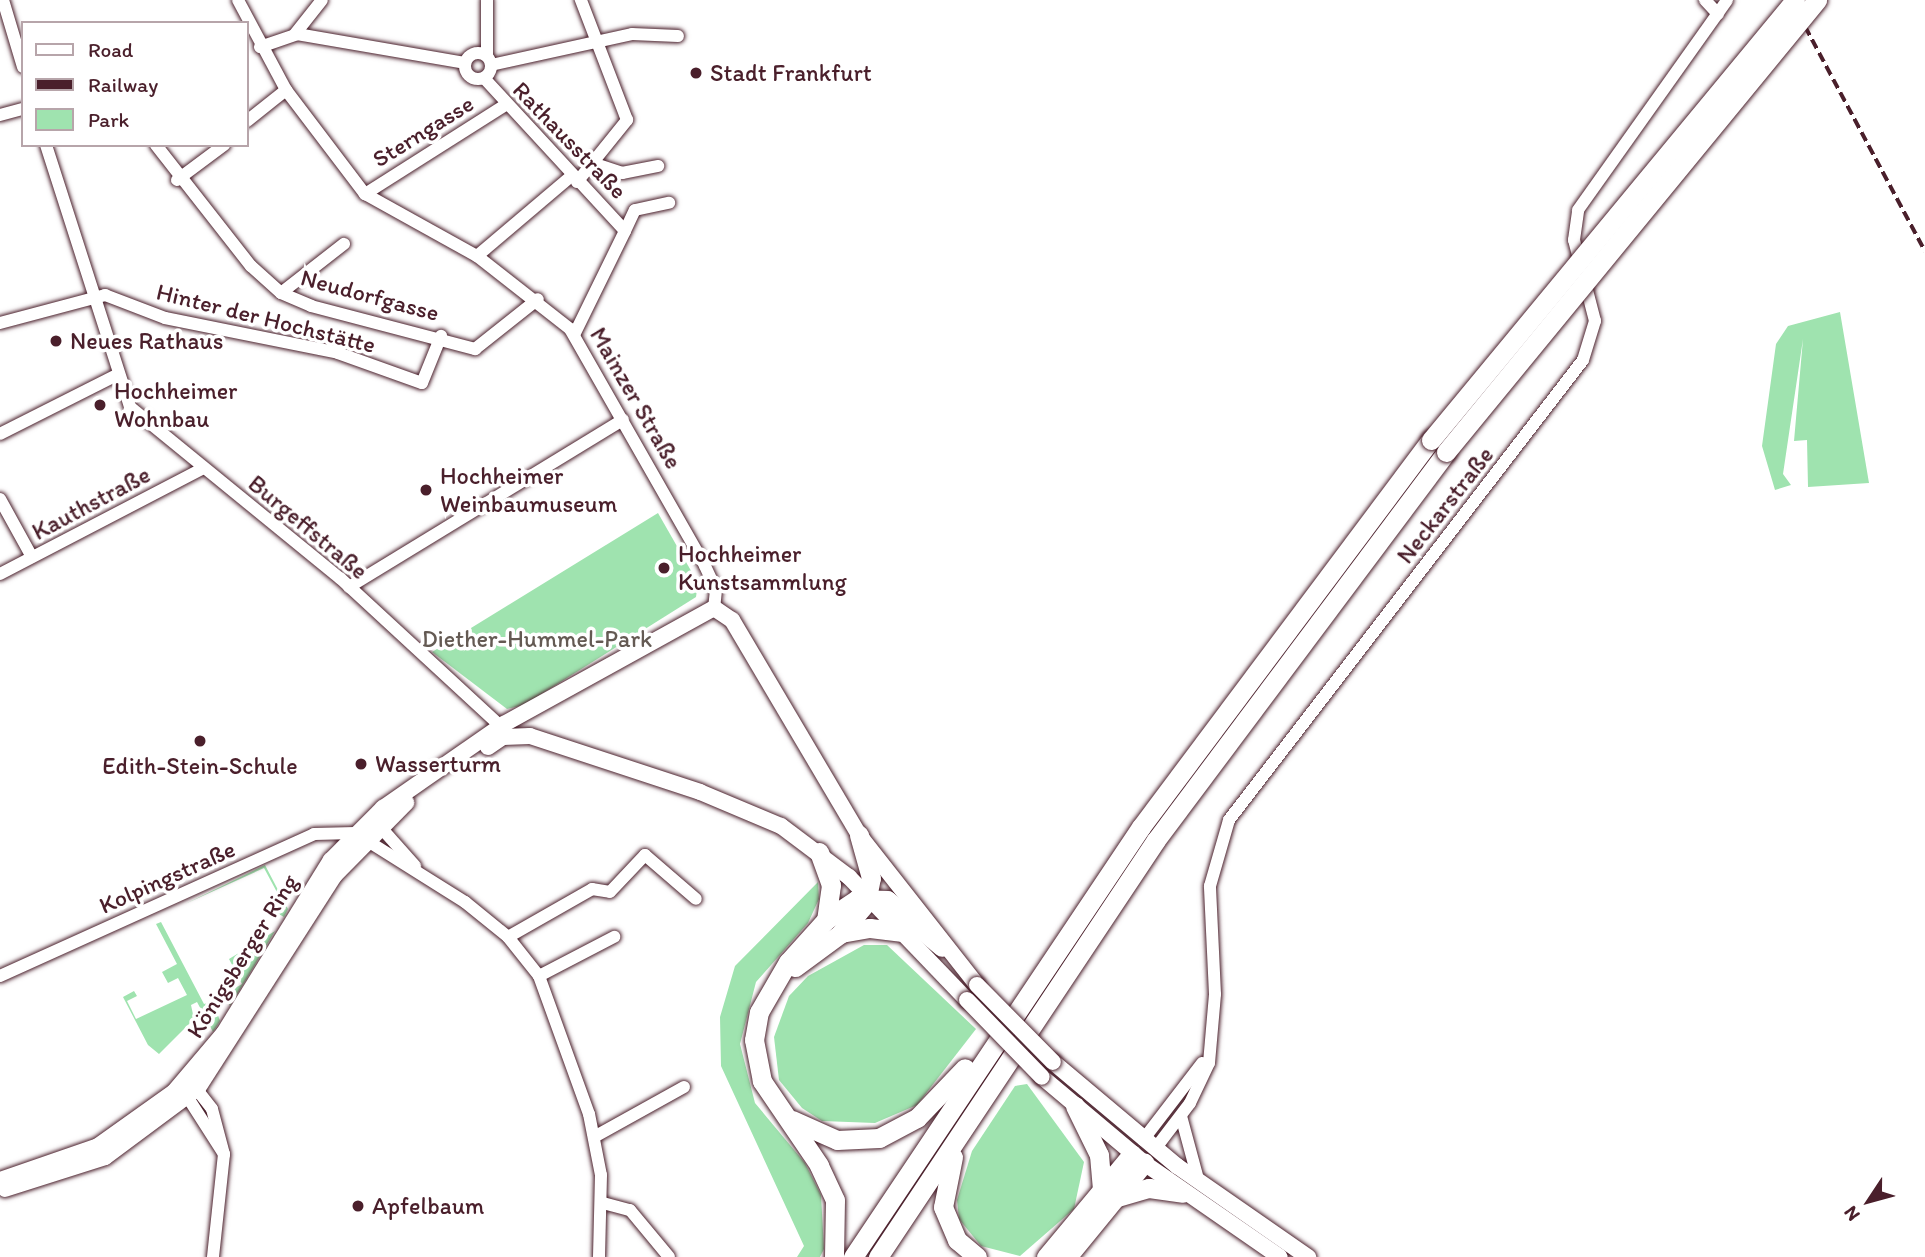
<!DOCTYPE html>
<meta charset="utf-8">
<style>
body{margin:0}
#map{position:relative;width:1925px;height:1257px;overflow:hidden;background:#fff;font-family:Itim,sans-serif}
div>[style]{position:absolute}
.green>*{inset:0;background:#9fe3af}
.roads{filter:drop-shadow(0 0 2px #4a1f2b) drop-shadow(0 0 2px #4a1f2b)}
.minor>*{height:12px;margin:-6px;padding:0 6px;transform-origin:6px;border-radius:6px;background:#fff}
.minor>.ring{margin:-6px;padding:0;box-sizing:content-box;background:none;border:12px solid #fff;border-radius:50%}
.major>*{height:16px;margin:-8px;padding:0 8px;transform-origin:8px;border-radius:8px;background:#fff}
.highway>*{height:19px;margin:-9.5px;padding:0 9.5px;transform-origin:9.5px;border-radius:9.5px;background:#fff}
.rail>*{height:3.5px;margin-top:-1.75px;transform-origin:0;background:repeating-linear-gradient(90deg,#4a1f2b 0 10px,transparent 0 15px)}
.bridges{filter:drop-shadow(0 0 2px #4a1f2b) drop-shadow(0 0 2px #4a1f2b)}
.major-bridge>*{height:16px;margin:-8px;padding:0 8px;transform-origin:8px;border-radius:8px;background:#fff}
.highway-bridge>*{height:19px;margin:-9.5px;padding:0 9.5px;transform-origin:9.5px;border-radius:9.5px;background:#fff}
.dots>*{width:19px;height:19px;translate:-50% -50%;box-sizing:border-box;border:4px solid #fff;border-radius:50%}
span{translate:-50% -50%;white-space:nowrap;text-align:center;line-height:1.15;-webkit-text-stroke:7px #fff;paint-order:stroke}
.poi-label{font-size:24px;color:#4a1f2b}
.left{translate:0 -50%;text-align:left}
.street-label{font-size:24px;color:#4a1f2b}
.park-label{font-size:24px;color:#645a53}
.legend{position:absolute;left:21px;top:21px;width:228px;height:126px;box-sizing:border-box;background:#fff;border:2px solid #b7a5aa;margin:0;padding:9px 12px;list-style:none;font-size:21px;color:#4a1f2b}
.legend li{display:flex;align-items:center;gap:14px;height:35px}
.legend b{width:35px;border:2px solid #b7a5aa}
.north{position:absolute;left:1834px;top:1166px;width:70px;height:70px;-webkit-text-stroke:5px #fff;paint-order:stroke;rotate:234deg;font-size:19px;font-weight:700;line-height:28px;text-align:center;color:#4a1f2b}
.north::after{content:'';display:block;margin:auto;width:24px;height:32px;background:#4a1f2b;clip-path:polygon(50% 0,100% 100%,50% 72%,0 100%)}
</style>
<div id="map">
<div class="green">
<div style="clip-path:polygon(1840px 312px,1869px 483px,1808px 487px,1807px 440px,1794px 441px,1803px 339px,1783px 474px,1791px 485px,1775px 490px,1762px 446px,1776px 344px,1788px 326px)"></div>
<div style="clip-path:polygon(658px 513px,698px 583px,696px 597px,524px 705px,507px 709px,432px 652px)"></div>
<div style="clip-path:polygon(265px 865px,288px 909px,284px 917px,277px 913px,286px 909px,264px 868px,185px 904px)"></div>
<div style="clip-path:polygon(818px 882px,819px 899px,808px 923px,756px 982px,740px 1044px,755px 1103px,805px 1163px,821px 1195px,824px 1249px,820px 1257px,797px 1257px,804px 1246px,721px 1066px,720px 1017px,735px 966px)"></div>
<div style="clip-path:polygon(161px 922px,204px 1004px,213px 1001px,220px 1021px,213px 1032px,197px 1002px,191px 1005px,194px 1019px,159px 1054px,148px 1045px,123px 997px,134px 991px,137px 996px,127px 1001px,136px 1019px,187px 995px,178px 978px,168px 983px,162px 972px,177px 964px,156px 924px)"></div>
<div style="clip-path:polygon(275px 931px,253px 968px,230px 1006px,225px 994px,242px 984px,229px 959px)"></div>
<div style="clip-path:polygon(864px 945px,887px 945px,976px 1029px,917px 1105px,875px 1123px,822px 1121px,802px 1108px,779px 1080px,774px 1037px,789px 996px,808px 976px)"></div>
<div style="clip-path:polygon(1027px 1084px,1084px 1162px,1074px 1209px,1020px 1256px,981px 1246px,959px 1219px,957px 1200px,972px 1151px,1015px 1086px)"></div>
</div>
<div class="roads">
<div class="minor">
<div style="left:3px;top:0;width:70px;rotate:73.4deg"></div>
<div style="left:238px;top:0;width:102px;rotate:61.9deg"></div>
<div style="left:286px;top:90px;width:131px;rotate:52.8deg"></div>
<div style="left:365px;top:194px;width:128px;rotate:29deg"></div>
<div style="left:477px;top:256px;width:118px;rotate:38.1deg"></div>
<div style="left:570px;top:329px;width:273px;rotate:60.3deg"></div>
<div style="left:705px;top:566px;width:26px;rotate:65deg"></div>
<div style="left:716px;top:590px;width:18px;rotate:96deg"></div>
<div style="left:1705px;top:0;width:19px;rotate:47deg"></div>
<div style="left:295px;top:34px;width:43px;rotate:-51.5deg"></div>
<div style="left:260px;top:47px;width:39px;rotate:-19deg"></div>
<div style="left:297px;top:34px;width:170px;rotate:9.8deg"></div>
<div class="ring" style="left:465px;top:53px;width:14px;height:14px"></div>
<div style="left:487px;top:55px;width:55px;rotate:-90deg"></div>
<div style="left:491px;top:65px;width:144px;rotate:-12.4deg"></div>
<div style="left:632px;top:34px;width:46px;rotate:2.5deg"></div>
<div style="left:484px;top:78px;width:208px;rotate:47.3deg"></div>
<div style="left:625px;top:231px;width:116px;rotate:116.1deg"></div>
<div style="left:0;top:115px;width:24px;rotate:-15deg"></div>
<div style="left:247px;top:121px;width:50px;rotate:-38.5deg"></div>
<div style="left:46px;top:145px;width:275px;rotate:72.2deg"></div>
<div style="left:130px;top:407px;width:271px;rotate:39.2deg"></div>
<div style="left:340px;top:578px;width:226px;rotate:42.7deg"></div>
<div style="left:156px;top:145px;width:154px;rotate:51.9deg"></div>
<div style="left:251px;top:266px;width:40px;rotate:42deg"></div>
<div style="left:281px;top:293px;width:33px;rotate:23deg"></div>
<div style="left:311px;top:306px;width:170px;rotate:14.7deg"></div>
<div style="left:475px;top:349px;width:80px;rotate:-38.4deg"></div>
<div style="left:592px;top:163px;width:32px;rotate:18deg"></div>
<div style="left:622px;top:173px;width:37px;rotate:-11deg"></div>
<div style="left:177px;top:180px;width:59px;rotate:-36.7deg"></div>
<div style="left:577px;top:182px;width:80px;rotate:-51.1deg"></div>
<div style="left:627px;top:120px;width:129px;rotate:-111deg"></div>
<div style="left:365px;top:194px;width:166px;rotate:-32.4deg"></div>
<div style="left:625px;top:231px;width:23px;rotate:-65deg"></div>
<div style="left:635px;top:210px;width:35px;rotate:-12deg"></div>
<div style="left:477px;top:256px;width:122px;rotate:-40.3deg"></div>
<div style="left:281px;top:293px;width:80px;rotate:-37.9deg"></div>
<div style="left:0;top:323px;width:109px;rotate:-14.9deg"></div>
<div style="left:105px;top:295px;width:64px;rotate:21deg"></div>
<div style="left:165px;top:318px;width:177px;rotate:11.4deg"></div>
<div style="left:338px;top:353px;width:89px;rotate:19.7deg"></div>
<div style="left:422px;top:383px;width:51px;rotate:-68deg"></div>
<div style="left:0;top:434px;width:129px;rotate:-26.8deg"></div>
<div style="left:0;top:499px;width:66px;rotate:61.1deg"></div>
<div style="left:0;top:574px;width:228px;rotate:-27.5deg"></div>
<div style="left:349px;top:587px;width:321px;rotate:-31.4deg"></div>
<div style="left:376px;top:822px;width:59px;rotate:48.4deg"></div>
<div style="left:508px;top:937px;width:97px;rotate:-29.7deg"></div>
<div style="left:592px;top:889px;width:18px;rotate:9deg"></div>
<div style="left:610px;top:892px;width:51px;rotate:-46.6deg"></div>
<div style="left:645px;top:855px;width:67px;rotate:40.8deg"></div>
<div style="left:0;top:976px;width:345px;rotate:-24.3deg"></div>
<div style="left:314px;top:834px;width:41px;rotate:-1.4deg"></div>
<div style="left:355px;top:833px;width:130px;rotate:32.1deg"></div>
<div style="left:465px;top:902px;width:55px;rotate:39.1deg"></div>
<div style="left:508px;top:937px;width:50px;rotate:51.5deg"></div>
<div style="left:539px;top:976px;width:147px;rotate:70.1deg"></div>
<div style="left:589px;top:1114px;width:62px;rotate:78.9deg"></div>
<div style="left:601px;top:1175px;width:82px;rotate:91.4deg"></div>
<div style="left:539px;top:976px;width:85px;rotate:-27.5deg"></div>
<div style="left:191px;top:1082px;width:34px;rotate:52deg"></div>
<div style="left:212px;top:1109px;width:47px;rotate:75.1deg"></div>
<div style="left:224px;top:1154px;width:104px;rotate:96.1deg"></div>
<div style="left:183px;top:1090px;width:76px;rotate:57.4deg"></div>
<div style="left:1181px;top:1116px;width:65px;rotate:74.9deg"></div>
<div style="left:594px;top:1137px;width:103px;rotate:-29.1deg"></div>
<div style="left:1143px;top:1140px;width:97px;rotate:-52.5deg"></div>
<div style="left:1155px;top:1149px;width:58px;rotate:-52.7deg"></div>
<div style="left:1190px;top:1103px;width:44px;rotate:-64.6deg"></div>
<div style="left:1209px;top:1063px;width:69px;rotate:-85deg"></div>
<div style="left:1215px;top:994px;width:108px;rotate:-92.7deg"></div>
<div style="left:1210px;top:886px;width:69px;rotate:-73.9deg"></div>
<div style="left:1229px;top:820px;width:580px;rotate:-52.42deg"></div>
<div style="left:1583px;top:360px;width:41px;rotate:-72.9deg"></div>
<div style="left:1595px;top:321px;width:84px;rotate:-104.5deg"></div>
<div style="left:1574px;top:240px;width:30px;rotate:-82deg"></div>
<div style="left:1578px;top:210px;width:257px;rotate:-54.6deg"></div>
<div style="left:603px;top:1203px;width:28px;rotate:15deg"></div>
<div style="left:630px;top:1210px;width:61px;rotate:50.3deg"></div>
</div>
<div class="major">
<div style="left:488px;top:747px;width:18px;rotate:-34deg"></div>
<div style="left:503px;top:737px;width:27px;rotate:-2deg"></div>
<div style="left:530px;top:736px;width:179px;rotate:18.2deg"></div>
<div style="left:700px;top:792px;width:88px;rotate:22.8deg"></div>
<div style="left:781px;top:826px;width:85px;rotate:36.9deg"></div>
<div style="left:849px;top:877px;width:170px;rotate:46.2deg"></div>
<div style="left:1053px;top:1062px;width:162px;rotate:40deg"></div>
<div style="left:1177px;top:1166px;width:160px;rotate:34.8deg"></div>
<div style="left:1042px;top:1077px;width:133px;rotate:40.1deg"></div>
<div style="left:1144px;top:1163px;width:165px;rotate:34.7deg"></div>
<div style="left:0;top:1180px;width:104px;rotate:-19.1deg"></div>
<div style="left:98px;top:1146px;width:93px;rotate:-35.4deg"></div>
<div style="left:174px;top:1092px;width:77px;rotate:-49.7deg"></div>
<div style="left:224px;top:1033px;width:203px;rotate:-58.3deg"></div>
<div style="left:331px;top:860px;width:74px;rotate:-45deg"></div>
<div style="left:383px;top:808px;width:147px;rotate:-34.8deg"></div>
<div style="left:504px;top:724px;width:240px;rotate:-28.9deg"></div>
<div style="left:714px;top:608px;width:22px;rotate:34deg"></div>
<div style="left:732px;top:620px;width:250px;rotate:59.4deg"></div>
<div style="left:859px;top:835px;width:191px;rotate:51.8deg"></div>
<div style="left:5px;top:1189px;width:105px;rotate:-17.7deg"></div>
<div style="left:105px;top:1157px;width:116px;rotate:-36.6deg"></div>
<div style="left:198px;top:1088px;width:252px;rotate:-57.3deg"></div>
<div style="left:334px;top:876px;width:103px;rotate:-45.4deg"></div>
</div>
<div class="highway">
<div style="left:819px;top:852px;width:35px;rotate:70deg"></div>
<div style="left:831px;top:885px;width:35px;rotate:98deg"></div>
<div style="left:841px;top:933px;width:29px;rotate:-10deg"></div>
<div style="left:870px;top:928px;width:31px;rotate:7deg"></div>
<div style="left:795px;top:967px;width:56px;rotate:-36.3deg"></div>
<div style="left:840px;top:934px;width:40px;rotate:-50deg"></div>
<div style="left:866px;top:903px;width:25px;rotate:-79deg"></div>
<div style="left:871px;top:878px;width:45px;rotate:-105.6deg"></div>
<div style="left:1075px;top:1106px;width:55px;rotate:63.9deg"></div>
<div style="left:1099px;top:1155px;width:34px;rotate:85deg"></div>
<div style="left:792px;top:1120px;width:49px;rotate:24deg"></div>
<div style="left:837px;top:1140px;width:42px;rotate:-2.7deg"></div>
<div style="left:879px;top:1138px;width:43px;rotate:-27.8deg"></div>
<div style="left:917px;top:1118px;width:69px;rotate:-46.2deg"></div>
<div style="left:953px;top:1157px;width:51px;rotate:101.3deg"></div>
<div style="left:943px;top:1207px;width:36px;rotate:67deg"></div>
<div style="left:957px;top:1240px;width:26px;rotate:40deg"></div>
<div style="left:1117px;top:1197px;width:33px;rotate:-16deg"></div>
<div style="left:1149px;top:1188px;width:34px;rotate:8deg"></div>
<div style="left:834px;top:1257px;width:57px;rotate:-89deg"></div>
<div style="left:835px;top:1200px;width:38px;rotate:-115deg"></div>
<div style="left:819px;top:1165px;width:102px;rotate:-124.2deg"></div>
<div style="left:762px;top:1081px;width:42px;rotate:-101deg"></div>
<div style="left:754px;top:1040px;width:28px;rotate:-80deg"></div>
<div style="left:759px;top:1012px;width:58px;rotate:-59.9deg"></div>
<div style="left:788px;top:962px;width:57px;rotate:-47.9deg"></div>
<div style="left:826px;top:920px;width:37px;rotate:-34deg"></div>
<div style="left:857px;top:899px;width:30px;rotate:2deg"></div>
<div style="left:887px;top:900px;width:72px;rotate:40.5deg"></div>
<div style="left:853px;top:1257px;width:518px;rotate:-56.19deg"></div>
<div style="left:1141px;top:827px;width:484px;rotate:-53.2deg"></div>
<div style="left:878px;top:1257px;width:501px;rotate:-56.31deg"></div>
<div style="left:1156px;top:840px;width:484px;rotate:-53.2deg"></div>
<div style="left:1046px;top:1257px;width:134px;rotate:-50.1deg"></div>
<div style="left:1067px;top:1257px;width:122px;rotate:-50.7deg"></div>
</div>
</div>
<div class="rail">
<div style="left:1791px;top:0;width:285px;rotate:61.9deg"></div>
</div>
<div class="bridges">
<div class="major-bridge">
<div style="left:977px;top:985px;width:108px;rotate:45.4deg"></div>
<div style="left:967px;top:1000px;width:107px;rotate:45.8deg"></div>
</div>
<div class="highway-bridge">
<div style="left:1431px;top:440px;width:571px;rotate:-50.4deg"></div>
<div style="left:1446px;top:452px;width:585px;rotate:-50.62deg"></div>
</div>
</div>
<div class="dots">
<div style="left:696px;top:73px;background:#4a1f2b"></div>
<div style="left:56px;top:341px;background:#4a1f2b"></div>
<div style="left:100px;top:405px;background:#4a1f2b"></div>
<div style="left:426px;top:490px;background:#4a1f2b"></div>
<div style="left:664px;top:568px;background:#4a1f2b"></div>
<div style="left:200px;top:741px;background:#4a1f2b"></div>
<div style="left:361px;top:764px;background:#4a1f2b"></div>
<div style="left:358px;top:1206px;background:#4a1f2b"></div>
</div>
<div class="poi-label">
<span class="left" style="left:710px;top:73px">Stadt Frankfurt</span>
<span class="left" style="left:70px;top:341px">Neues Rathaus</span>
<span class="left" style="left:114px;top:405px">Hochheimer<br>Wohnbau</span>
<span class="left" style="left:440px;top:490px">Hochheimer<br>Weinbaumuseum</span>
<span class="left" style="left:678px;top:568px">Hochheimer<br>Kunstsammlung</span>
<span class="left" style="left:375px;top:764px">Wasserturm</span>
<span style="left:200px;top:766px">Edith-Stein-Schule</span>
<span class="left" style="left:372px;top:1206px">Apfelbaum</span>
</div>
<div class="street-label">
<span style="left:423px;top:131px;rotate:-32deg">Sterngasse</span>
<span style="left:570px;top:140px;rotate:46deg">Rathausstraße</span>
<span style="left:370px;top:295px;rotate:15deg">Neudorfgasse</span>
<span style="left:266px;top:318px;rotate:14deg">Hinter der Hochstätte</span>
<span style="left:636px;top:398px;rotate:60deg">Mainzer Straße</span>
<span style="left:91px;top:503px;rotate:-28deg">Kauthstraße</span>
<span style="left:1445px;top:505px;rotate:-52deg">Neckarstraße</span>
<span style="left:308px;top:527px;rotate:40deg">Burgeffstraße</span>
<span style="left:167px;top:877px;rotate:-24deg">Kolpingstraße</span>
<span style="left:242px;top:956px;rotate:-58deg">Königsberger Ring</span>
</div>
<div class="park-label">
<span style="left:537px;top:639px">Diether-Hummel-Park</span>
</div>
<ul class="legend">
<li><b style="height:9px;background:#fff"></b>Road</li>
<li><b style="height:9px;background:#4a1f2b"></b>Railway</li>
<li><b style="height:19px;background:#9fe3af"></b>Park</li>
</ul>
<div class="north">N</div>
</div>
